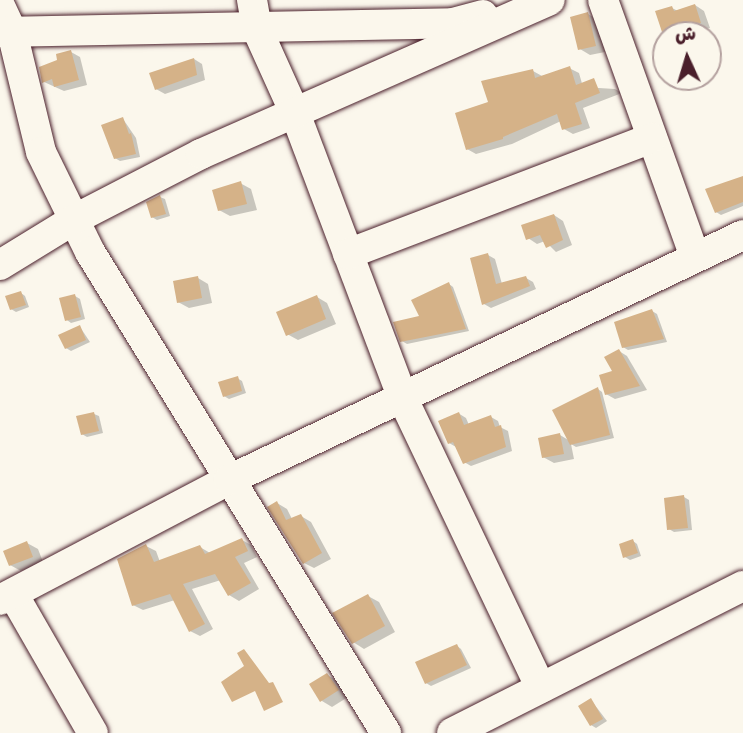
<!DOCTYPE html>
<meta charset="utf-8">
<style>
body{margin:0}
#map{position:relative;width:743px;height:733px;overflow:hidden;background:#fbf7ec;font-family:Dekko,"Playpen Sans Arabic",sans-serif}
div>[style]{position:absolute}
.shadow>*{inset:0;background:#0003}
.building>*{inset:0;background:#d5b288}
.roads{filter:drop-shadow(0 0 2px #4a1f2b) drop-shadow(0 0 2px #4a1f2b)}
.minor>*{height:30px;margin:-15px;padding:0 15px;transform-origin:15px;border-radius:15px;background:#fbf7ec}
span{translate:-50% -50%;white-space:nowrap;text-align:center;line-height:1.15;-webkit-text-stroke:7px #fbf7ec;paint-order:stroke}
.north{position:absolute;left:652px;top:21px;width:70px;height:70px;box-sizing:border-box;background:#fbf7ec;border:2px solid #b4a19f;border-radius:50%;rotate:356deg;font-size:19px;font-weight:700;line-height:28px;text-align:center;color:#4a1f2b}
.north::after{content:'';display:block;margin:auto;width:24px;height:32px;background:#4a1f2b;clip-path:polygon(50% 0,100% 100%,50% 72%,0 100%)}
</style>
<div id="map">
<div class="shadow">
<div style="clip-path:polygon(695px 5px,704px 11px,710px 28px,677px 35px,664px 31px,672px 8px,678px 11px)"></div>
<div style="clip-path:polygon(588px 14px,598px 20px,605px 52px,590px 55px,580px 49px)"></div>
<div style="clip-path:polygon(708px 37px,716px 42px,720px 55px,708px 59px)"></div>
<div style="clip-path:polygon(71px 52px,80px 57px,87px 85px,64px 91px,44px 82px)"></div>
<div style="clip-path:polygon(194px 59px,202px 64px,205px 80px,165px 94px,156px 89px)"></div>
<div style="clip-path:polygon(569px 68px,579px 73px,583px 87px,615px 89px,622px 93px,583px 108px,590px 128px,573px 134px,564px 129px,561px 121px,512px 144px,476px 154px,467px 149px,490px 103px,533px 71px,542px 76px)"></div>
<div style="clip-path:polygon(123px 119px,136px 138px,140px 157px,120px 161px,115px 158px)"></div>
<div style="clip-path:polygon(743px 182px,743px 206px,721px 215px,716px 212px)"></div>
<div style="clip-path:polygon(240px 183px,251px 189px,257px 210px,230px 216px,219px 210px)"></div>
<div style="clip-path:polygon(160px 197px,165px 199px,170px 216px,157px 220px,152px 217px)"></div>
<div style="clip-path:polygon(554px 215px,563px 221px,572px 245px,556px 252px,545px 241px,537px 244px,528px 238px)"></div>
<div style="clip-path:polygon(488px 255px,495px 259px,502px 284px,526px 278px,533px 282px,536px 289px,491px 308px,484px 304px)"></div>
<div style="clip-path:polygon(198px 278px,208px 284px,212px 303px,189px 308px,178px 302px)"></div>
<div style="clip-path:polygon(449px 284px,453px 287px,469px 331px,407px 344px,402px 341px)"></div>
<div style="clip-path:polygon(21px 293px,25px 296px,29px 307px,16px 312px,11px 309px)"></div>
<div style="clip-path:polygon(75px 296px,80px 299px,85px 319px,71px 323px,67px 320px)"></div>
<div style="clip-path:polygon(317px 297px,327px 303px,336px 324px,298px 340px,287px 334px)"></div>
<div style="clip-path:polygon(652px 311px,657px 314px,667px 342px,628px 350px,623px 347px)"></div>
<div style="clip-path:polygon(80px 327px,90px 342px,71px 351px,66px 348px)"></div>
<div style="clip-path:polygon(619px 351px,627px 356px,647px 390px,615px 399px,606px 394px)"></div>
<div style="clip-path:polygon(237px 378px,242px 381px,246px 393px,229px 399px,224px 396px)"></div>
<div style="clip-path:polygon(598px 389px,602px 392px,614px 438px,576px 447px,571px 444px,574px 459px,554px 463px,543px 457px,560px 435px,570px 441px)"></div>
<div style="clip-path:polygon(458px 413px,466px 418px,469px 425px,491px 417px,498px 421px,500px 427px,508px 431px,512px 451px,471px 466px,464px 462px,456px 447px,449px 443px)"></div>
<div style="clip-path:polygon(94px 414px,99px 416px,103px 433px,87px 437px,82px 434px)"></div>
<div style="clip-path:polygon(684px 497px,689px 500px,692px 530px,674px 532px,669px 529px)"></div>
<div style="clip-path:polygon(277px 503px,287px 509px,292px 519px,301px 516px,311px 522px,331px 559px,314px 568px,304px 563px)"></div>
<div style="clip-path:polygon(242px 540px,251px 545px,257px 557px,244px 563px,259px 589px,239px 601px,229px 595px,221px 580px,192px 589px,213px 629px,200px 636px,190px 631px,175px 600px,143px 610px,133px 605px,146px 546px,156px 551px,160px 562px,200px 547px,210px 553px)"></div>
<div style="clip-path:polygon(633px 541px,637px 544px,641px 556px,630px 560px,625px 557px)"></div>
<div style="clip-path:polygon(27px 543px,38px 549px,43px 562px,21px 571px,10px 565px)"></div>
<div style="clip-path:polygon(368px 596px,379px 602px,395px 632px,364px 649px,353px 642px)"></div>
<div style="clip-path:polygon(457px 646px,461px 649px,471px 668px,431px 686px,426px 683px)"></div>
<div style="clip-path:polygon(327px 675px,338px 681px,348px 697px,332px 707px,322px 701px)"></div>
<div style="clip-path:polygon(591px 700px,607px 721px,596px 728px,591px 725px)"></div>
</div>
<div class="building">
<div style="clip-path:polygon(695px 4px,701px 23px,662px 32px,655px 11px,672px 6px,674px 11px)"></div>
<div style="clip-path:polygon(588px 12px,596px 46px,578px 50px,570px 17px)"></div>
<div style="clip-path:polygon(71px 50px,79px 80px,54px 87px,52px 79px,42px 83px,39px 67px,57px 60px,56px 54px)"></div>
<div style="clip-path:polygon(194px 58px,197px 75px,155px 90px,149px 73px)"></div>
<div style="clip-path:polygon(570px 66px,576px 85px,594px 78px,600px 93px,575px 103px,582px 124px,562px 130px,557px 114px,503px 137px,503px 139px,466px 150px,455px 113px,488px 102px,481px 81px,533px 69px,535px 78px)"></div>
<div style="clip-path:polygon(123px 117px,129px 134px,131px 133px,136px 154px,114px 159px,101px 125px)"></div>
<div style="clip-path:polygon(743px 176px,743px 202px,715px 213px,705px 189px)"></div>
<div style="clip-path:polygon(241px 181px,247px 204px,218px 211px,212px 190px)"></div>
<div style="clip-path:polygon(160px 195px,166px 214px,151px 218px,146px 202px)"></div>
<div style="clip-path:polygon(554px 214px,563px 240px,546px 248px,540px 235px,526px 240px,521px 225px)"></div>
<div style="clip-path:polygon(488px 253px,496px 284px,526px 276px,530px 286px,482px 305px,470px 258px)"></div>
<div style="clip-path:polygon(198px 276px,202px 298px,177px 303px,173px 281px)"></div>
<div style="clip-path:polygon(449px 282px,466px 329px,400px 342px,393px 322px,419px 316px,411px 300px)"></div>
<div style="clip-path:polygon(21px 291px,26px 305px,10px 310px,5px 296px)"></div>
<div style="clip-path:polygon(75px 294px,81px 317px,65px 321px,59px 298px)"></div>
<div style="clip-path:polygon(317px 295px,326px 319px,286px 336px,276px 312px)"></div>
<div style="clip-path:polygon(652px 309px,664px 339px,622px 348px,614px 322px)"></div>
<div style="clip-path:polygon(80px 325px,86px 340px,65px 349px,58px 335px)"></div>
<div style="clip-path:polygon(619px 349px,640px 386px,605px 395px,599px 375px,612px 371px,604px 357px)"></div>
<div style="clip-path:polygon(238px 376px,242px 391px,223px 397px,218px 382px)"></div>
<div style="clip-path:polygon(598px 387px,610px 435px,570px 445px,552px 410px)"></div>
<div style="clip-path:polygon(94px 412px,99px 431px,81px 435px,76px 416px)"></div>
<div style="clip-path:polygon(459px 412px,464px 425px,491px 415px,495px 427px,501px 425px,506px 447px,463px 464px,453px 442px,448px 444px,438px 421px)"></div>
<div style="clip-path:polygon(560px 433px,564px 454px,542px 458px,538px 438px)"></div>
<div style="clip-path:polygon(684px 495px,688px 528px,667px 530px,664px 498px)"></div>
<div style="clip-path:polygon(277px 501px,286px 520px,301px 514px,322px 553px,303px 564px,267px 507px)"></div>
<div style="clip-path:polygon(242px 538px,248px 551px,235px 557px,251px 583px,228px 596px,215px 574px,183px 584px,205px 624px,189px 632px,170px 594px,132px 606px,117px 559px,146px 544px,154px 562px,200px 545px,205px 554px)"></div>
<div style="clip-path:polygon(633px 539px,638px 553px,623px 558px,619px 544px)"></div>
<div style="clip-path:polygon(27px 541px,33px 557px,9px 566px,3px 551px)"></div>
<div style="clip-path:polygon(368px 594px,385px 626px,352px 644px,332px 613px)"></div>
<div style="clip-path:polygon(457px 644px,467px 665px,425px 684px,415px 662px)"></div>
<div style="clip-path:polygon(244px 649px,269px 683px,273px 682px,283px 702px,264px 711px,255px 691px,232px 702px,221px 682px,244px 666px,237px 653px)"></div>
<div style="clip-path:polygon(327px 673px,339px 690px,320px 702px,309px 684px)"></div>
<div style="clip-path:polygon(591px 698px,603px 719px,590px 726px,578px 706px)"></div>
</div>
<div class="roads">
<div class="minor">
<div style="left:252px;top:0;width:29px;rotate:80deg"></div>
<div style="left:257px;top:29px;width:92px;rotate:65.7deg"></div>
<div style="left:295px;top:113px;width:306px;rotate:69.3deg"></div>
<div style="left:403px;top:399px;width:320px;rotate:64.5deg"></div>
<div style="left:603px;top:0;width:273px;rotate:70.3deg"></div>
<div style="left:0;top:6px;width:29px;rotate:65deg"></div>
<div style="left:12px;top:32px;width:123px;rotate:76.4deg"></div>
<div style="left:41px;top:152px;width:111px;rotate:63.9deg"></div>
<div style="left:90px;top:252px;width:565px;rotate:58.39deg"></div>
<div style="left:0;top:32px;width:453px;rotate:-1.1deg"></div>
<div style="left:453px;top:23px;width:31px;rotate:-15deg"></div>
<div style="left:348px;top:254px;width:325px;rotate:-20.9deg"></div>
<div style="left:0;top:265px;width:88px;rotate:-31.5deg"></div>
<div style="left:75px;top:219px;width:142px;rotate:-27.3deg"></div>
<div style="left:201px;top:154px;width:381px;rotate:-23.8deg"></div>
<div style="left:13px;top:594px;width:160px;rotate:60.1deg"></div>
<div style="left:0;top:600px;width:259px;rotate:-27.7deg"></div>
<div style="left:229px;top:480px;width:569px;rotate:-25.48deg"></div>
<div style="left:452px;top:733px;width:326px;rotate:-26.8deg"></div>
</div>
</div>
<div class="north">ش</div>
</div>
